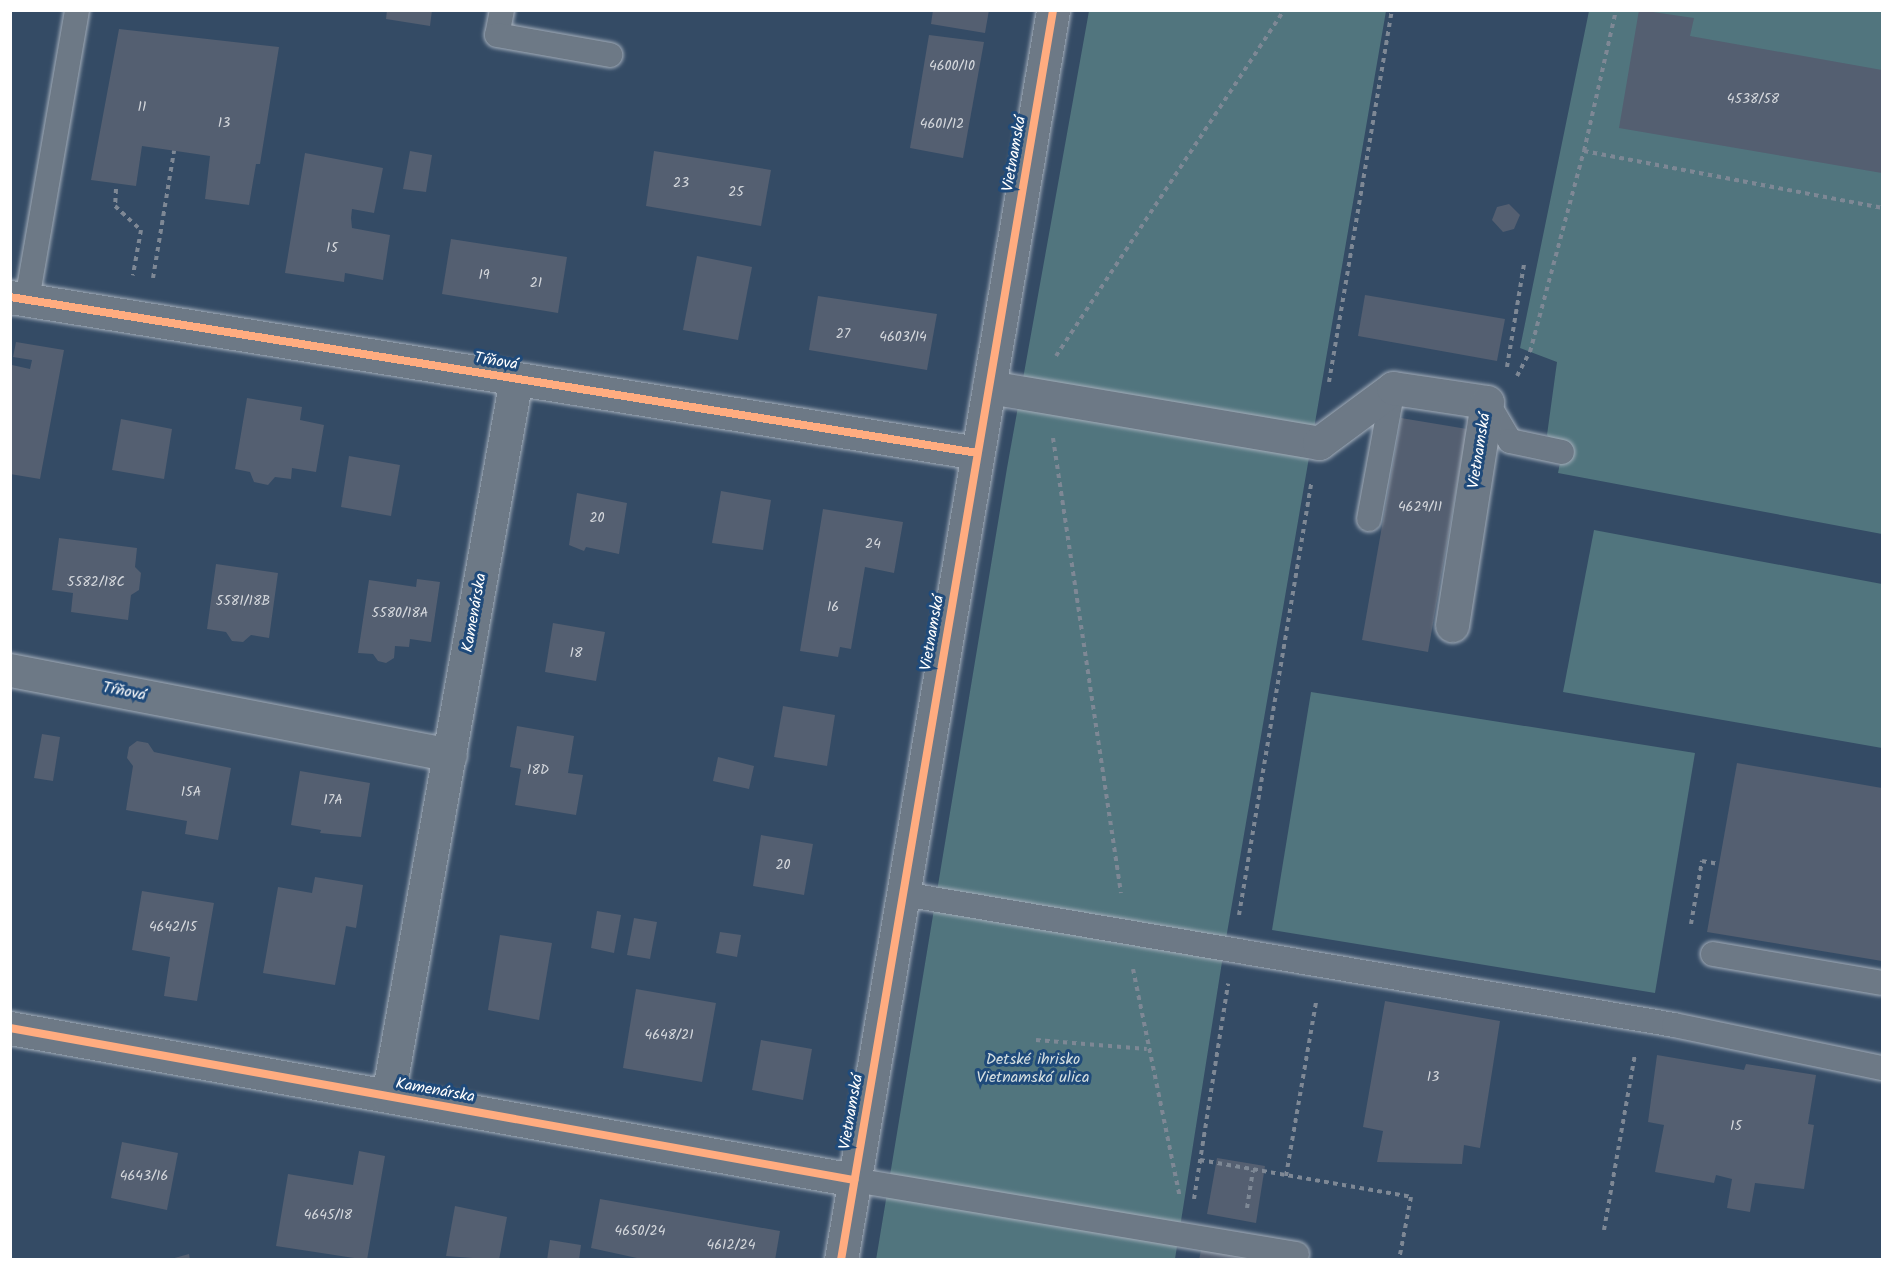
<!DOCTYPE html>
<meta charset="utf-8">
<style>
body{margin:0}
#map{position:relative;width:1893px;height:1270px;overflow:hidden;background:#344b65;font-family:Kalam,sans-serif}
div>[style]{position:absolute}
.green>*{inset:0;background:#51757e}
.building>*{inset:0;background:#545f71}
.path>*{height:4px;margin-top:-2px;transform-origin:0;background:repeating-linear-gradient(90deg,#7e8895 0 4.5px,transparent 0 9px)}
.roads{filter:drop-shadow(0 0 2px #a4aeba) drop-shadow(0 0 2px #a4aeba)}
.lane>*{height:24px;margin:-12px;padding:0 12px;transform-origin:12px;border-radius:12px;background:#6d7986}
.street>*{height:33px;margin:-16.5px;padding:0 16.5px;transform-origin:16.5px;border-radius:16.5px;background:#6d7986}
.cycleway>*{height:8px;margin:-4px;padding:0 4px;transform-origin:4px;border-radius:4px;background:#ffac80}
span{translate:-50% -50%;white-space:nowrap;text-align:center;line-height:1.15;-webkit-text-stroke:6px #1f4a7a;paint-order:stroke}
.number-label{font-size:14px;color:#d4d7dc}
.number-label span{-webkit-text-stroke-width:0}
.street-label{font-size:16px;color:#fff}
.park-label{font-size:16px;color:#d4dee0}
.frame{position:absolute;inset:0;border:12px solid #fff;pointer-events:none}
</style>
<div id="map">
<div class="green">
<div style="clip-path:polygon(1089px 11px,1386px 11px,1222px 962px,1175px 1259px,876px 1260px,1007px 468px)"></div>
<div style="clip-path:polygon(1589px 11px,1882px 11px,1882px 534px,1558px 473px,1562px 452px,1547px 435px,1557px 362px,1520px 348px)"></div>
<div style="clip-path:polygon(1594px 530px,1882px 584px,1882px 748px,1563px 692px)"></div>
<div style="clip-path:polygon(1311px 692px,1695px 753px,1655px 993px,1272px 930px)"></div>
</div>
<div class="building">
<div style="clip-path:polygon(387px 10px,432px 10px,430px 26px,386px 19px)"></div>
<div style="clip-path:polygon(933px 10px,989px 10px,985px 33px,931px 24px)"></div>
<div style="clip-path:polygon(1639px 10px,1694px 18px,1690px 36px,1882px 70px,1882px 173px,1619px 128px)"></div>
<div style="clip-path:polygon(119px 29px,279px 47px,260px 164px,256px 164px,249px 205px,205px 199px,210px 156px,142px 146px,136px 186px,91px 180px)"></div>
<div style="clip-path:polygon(929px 35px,984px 42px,963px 158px,910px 148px)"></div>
<div style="clip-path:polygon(410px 151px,432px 155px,426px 192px,403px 189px)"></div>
<div style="clip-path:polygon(654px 151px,771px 170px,761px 226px,646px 206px)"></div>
<div style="clip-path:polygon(305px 153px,383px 168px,374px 213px,352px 209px,351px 218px,352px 228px,390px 235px,383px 280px,345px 273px,344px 282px,285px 273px)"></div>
<div style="clip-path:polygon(1509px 204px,1520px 215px,1514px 229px,1503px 232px,1492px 220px,1497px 207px)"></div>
<div style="clip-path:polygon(451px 239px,567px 257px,558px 313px,442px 294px)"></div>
<div style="clip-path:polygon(697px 256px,752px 267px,738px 340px,683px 330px)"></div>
<div style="clip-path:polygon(1365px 295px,1505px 319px,1497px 361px,1358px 336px)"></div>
<div style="clip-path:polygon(818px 296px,937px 314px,927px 370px,809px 350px)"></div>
<div style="clip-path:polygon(16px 342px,64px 350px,40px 479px,10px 474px,10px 373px,12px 365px,30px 369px,32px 360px,13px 357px)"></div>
<div style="clip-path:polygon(247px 398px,302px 407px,300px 420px,324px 425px,316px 472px,292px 468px,291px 479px,275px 477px,268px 485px,254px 482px,250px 472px,235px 469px)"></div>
<div style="clip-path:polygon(1401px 418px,1467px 429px,1428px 652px,1362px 640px)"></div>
<div style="clip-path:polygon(121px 419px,172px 429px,164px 479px,112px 470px)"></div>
<div style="clip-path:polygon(349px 456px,400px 465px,391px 516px,341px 507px)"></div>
<div style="clip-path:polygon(721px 491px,771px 500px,763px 550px,712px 543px)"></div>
<div style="clip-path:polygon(577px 493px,627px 503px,619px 554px,586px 547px,584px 551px,569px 545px)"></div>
<div style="clip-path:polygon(823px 509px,903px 522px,894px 573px,865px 567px,851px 649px,840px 647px,838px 657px,800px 651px)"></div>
<div style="clip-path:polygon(59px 538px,137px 548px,135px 567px,141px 573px,139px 590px,131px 595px,128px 620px,71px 612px,73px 593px,52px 590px)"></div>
<div style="clip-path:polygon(216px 564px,278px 573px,269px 638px,251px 635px,243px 642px,232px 641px,226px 632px,207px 629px)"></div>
<div style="clip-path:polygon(417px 579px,440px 582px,431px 642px,410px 639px,409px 647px,395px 646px,394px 658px,386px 663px,378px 661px,373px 654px,358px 653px,369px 580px,416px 587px)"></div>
<div style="clip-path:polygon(553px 623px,605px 632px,596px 681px,545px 672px)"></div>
<div style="clip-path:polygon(783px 706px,835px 715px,827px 766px,774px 757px)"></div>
<div style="clip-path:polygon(517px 726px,574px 736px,568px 773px,583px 775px,576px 815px,515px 805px,521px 769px,510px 767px)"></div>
<div style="clip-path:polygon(42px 734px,60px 737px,53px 781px,34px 778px)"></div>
<div style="clip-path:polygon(137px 741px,148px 743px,154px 752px,231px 768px,218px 840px,185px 834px,187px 821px,126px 810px,133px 766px,127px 758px,129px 747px)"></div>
<div style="clip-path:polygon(718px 757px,754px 766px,749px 789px,713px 781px)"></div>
<div style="clip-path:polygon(1737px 763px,1882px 788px,1882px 961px,1707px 932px)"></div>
<div style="clip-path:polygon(300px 771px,370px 783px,361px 837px,320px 833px,321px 830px,291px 825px)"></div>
<div style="clip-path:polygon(761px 835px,813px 844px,804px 895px,753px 886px)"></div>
<div style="clip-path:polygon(315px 877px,363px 885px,356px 928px,346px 926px,335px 985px,263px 973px,278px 887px,312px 893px)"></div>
<div style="clip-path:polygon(142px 891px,214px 903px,197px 1001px,164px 996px,170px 957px,132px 950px)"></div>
<div style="clip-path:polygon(597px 911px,621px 915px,614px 953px,591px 948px)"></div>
<div style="clip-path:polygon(634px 918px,657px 922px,650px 959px,627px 955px)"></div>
<div style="clip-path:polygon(720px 932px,741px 935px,737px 957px,716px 953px)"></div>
<div style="clip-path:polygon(500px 935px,552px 943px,539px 1020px,488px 1010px)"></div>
<div style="clip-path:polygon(636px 989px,716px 1003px,702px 1082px,623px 1068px)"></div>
<div style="clip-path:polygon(1385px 1001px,1500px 1021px,1480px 1148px,1464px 1145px,1462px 1164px,1377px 1162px,1383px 1131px,1363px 1127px)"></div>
<div style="clip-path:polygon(761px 1040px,812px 1049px,803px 1100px,752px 1090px)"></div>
<div style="clip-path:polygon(1657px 1055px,1744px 1070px,1746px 1064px,1816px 1075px,1808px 1124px,1814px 1125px,1804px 1189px,1755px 1183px,1750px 1212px,1727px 1208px,1732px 1179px,1716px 1175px,1714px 1183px,1655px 1172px,1664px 1125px,1648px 1122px)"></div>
<div style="clip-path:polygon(122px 1142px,178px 1153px,167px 1210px,111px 1198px)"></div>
<div style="clip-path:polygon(359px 1151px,385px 1156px,367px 1260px,276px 1246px,288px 1174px,353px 1185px)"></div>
<div style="clip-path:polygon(1217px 1158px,1265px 1166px,1256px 1223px,1207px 1214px)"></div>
<div style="clip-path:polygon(600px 1199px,780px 1231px,775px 1260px,646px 1260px,591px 1248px)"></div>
<div style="clip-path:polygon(455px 1206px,507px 1217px,499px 1260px,446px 1256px)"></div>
<div style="clip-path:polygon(550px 1240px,581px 1245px,579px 1260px,547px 1260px)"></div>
<div style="clip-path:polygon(1201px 1250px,1248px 1258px,1248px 1260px,1199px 1260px)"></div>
<div style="clip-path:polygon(189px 1254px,190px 1260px,171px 1260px,171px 1259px)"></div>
</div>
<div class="path">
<div style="left:1584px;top:151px;width:303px;rotate:10.8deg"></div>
<div style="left:116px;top:189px;width:17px;rotate:93deg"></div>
<div style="left:115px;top:206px;width:35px;rotate:43deg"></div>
<div style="left:141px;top:230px;width:46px;rotate:100.1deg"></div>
<div style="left:153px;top:278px;width:129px;rotate:-80.6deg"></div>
<div style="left:1056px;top:356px;width:414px;rotate:-56.6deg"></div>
<div style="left:1507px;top:367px;width:104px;rotate:-80.6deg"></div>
<div style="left:1517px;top:376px;width:27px;rotate:-62deg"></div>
<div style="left:1530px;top:352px;width:208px;rotate:-75deg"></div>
<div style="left:1584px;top:151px;width:145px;rotate:-77.2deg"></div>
<div style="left:1329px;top:382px;width:377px;rotate:-80.4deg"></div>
<div style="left:1053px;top:438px;width:460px;rotate:81.5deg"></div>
<div style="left:1239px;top:915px;width:440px;rotate:-80.5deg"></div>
<div style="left:1691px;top:924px;width:64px;rotate:-80.1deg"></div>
<div style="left:1702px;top:861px;width:17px;rotate:10deg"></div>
<div style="left:1133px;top:969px;width:233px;rotate:78.4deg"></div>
<div style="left:1036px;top:1040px;width:111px;rotate:4.6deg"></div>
<div style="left:1200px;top:1160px;width:214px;rotate:9.9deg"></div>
<div style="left:1411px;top:1197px;width:64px;rotate:100.8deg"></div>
<div style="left:1286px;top:1176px;width:177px;rotate:-80.2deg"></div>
<div style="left:1194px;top:1199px;width:218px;rotate:-81deg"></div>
<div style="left:1247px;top:1208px;width:38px;rotate:-81deg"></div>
<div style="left:1604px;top:1230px;width:179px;rotate:-80deg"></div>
</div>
<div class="roads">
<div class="lane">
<div style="left:502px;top:10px;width:25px;rotate:101deg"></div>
<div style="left:497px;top:35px;width:115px;rotate:10deg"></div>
<div style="left:27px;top:300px;width:294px;rotate:-80.2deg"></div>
<div style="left:1487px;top:402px;width:45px;rotate:59.5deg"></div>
<div style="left:1510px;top:441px;width:53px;rotate:11.9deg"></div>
<div style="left:1369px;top:519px;width:133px;rotate:-79.6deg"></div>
<div style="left:903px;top:894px;width:782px;rotate:9.64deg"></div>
<div style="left:1674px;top:1025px;width:212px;rotate:11.7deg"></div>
<div style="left:1713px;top:954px;width:171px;rotate:9.7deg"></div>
<div style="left:854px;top:1180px;width:449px;rotate:9.5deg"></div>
</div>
<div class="street">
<div style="left:10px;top:297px;width:980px;rotate:9.16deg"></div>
<div style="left:989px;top:387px;width:335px;rotate:9.6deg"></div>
<div style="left:1319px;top:443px;width:92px;rotate:-36.6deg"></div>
<div style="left:1393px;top:388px;width:95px;rotate:8.5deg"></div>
<div style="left:1487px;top:402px;width:226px;rotate:98.9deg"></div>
<div style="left:10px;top:670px;width:448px;rotate:10.9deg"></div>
<div style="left:10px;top:1028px;width:858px;rotate:10.21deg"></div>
<div style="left:388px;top:1096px;width:728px;rotate:-79.88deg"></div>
<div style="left:841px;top:1260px;width:1268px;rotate:-80.37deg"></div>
</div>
</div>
<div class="cycleway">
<div style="left:10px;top:297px;width:980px;rotate:9.16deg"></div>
<div style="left:10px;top:1028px;width:858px;rotate:10.21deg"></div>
<div style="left:841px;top:1260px;width:1268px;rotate:-80.37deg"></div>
</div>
<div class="number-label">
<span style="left:952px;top:66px">4600/10</span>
<span style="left:1753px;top:99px">4538/58</span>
<span style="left:142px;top:107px">11</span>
<span style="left:224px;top:123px">13</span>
<span style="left:942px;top:124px">4601/12</span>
<span style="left:681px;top:183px">23</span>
<span style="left:736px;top:192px">25</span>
<span style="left:332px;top:248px">15</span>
<span style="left:484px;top:275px">19</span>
<span style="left:536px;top:283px">21</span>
<span style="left:843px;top:334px">27</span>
<span style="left:903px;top:337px">4603/14</span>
<span style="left:1420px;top:507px">4629/11</span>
<span style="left:597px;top:518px">20</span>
<span style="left:873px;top:544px">24</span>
<span style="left:96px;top:582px">5582/18C</span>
<span style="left:243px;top:601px">5581/18B</span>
<span style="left:833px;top:607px">16</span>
<span style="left:400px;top:613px">5580/18A</span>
<span style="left:576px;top:653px">18</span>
<span style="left:538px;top:770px">18D</span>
<span style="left:191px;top:792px">15A</span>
<span style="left:333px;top:800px">17A</span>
<span style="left:783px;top:865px">20</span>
<span style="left:173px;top:927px">4642/15</span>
<span style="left:669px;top:1035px">4648/21</span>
<span style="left:1433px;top:1077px">13</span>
<span style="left:1736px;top:1126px">15</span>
<span style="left:144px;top:1176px">4643/16</span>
<span style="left:328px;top:1215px">4645/18</span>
<span style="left:640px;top:1231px">4650/24</span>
<span style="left:731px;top:1245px">4612/24</span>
</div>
<div class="street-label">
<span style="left:1015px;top:154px;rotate:-80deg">Vietnamská</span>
<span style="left:496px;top:362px;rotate:9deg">Tŕňová</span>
<span style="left:1480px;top:451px;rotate:-81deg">Vietnamská</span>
<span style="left:475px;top:613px;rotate:-80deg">Kamenárska</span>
<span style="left:933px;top:633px;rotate:-80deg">Vietnamská</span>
<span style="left:124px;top:692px;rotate:11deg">Tŕňová</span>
<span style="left:435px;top:1091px;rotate:10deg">Kamenárska</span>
<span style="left:852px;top:1112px;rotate:-80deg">Vietnamská</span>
</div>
<div class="park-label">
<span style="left:1033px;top:1069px">Detské ihrisko<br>Vietnamská ulica</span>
</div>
<div class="frame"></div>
</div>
